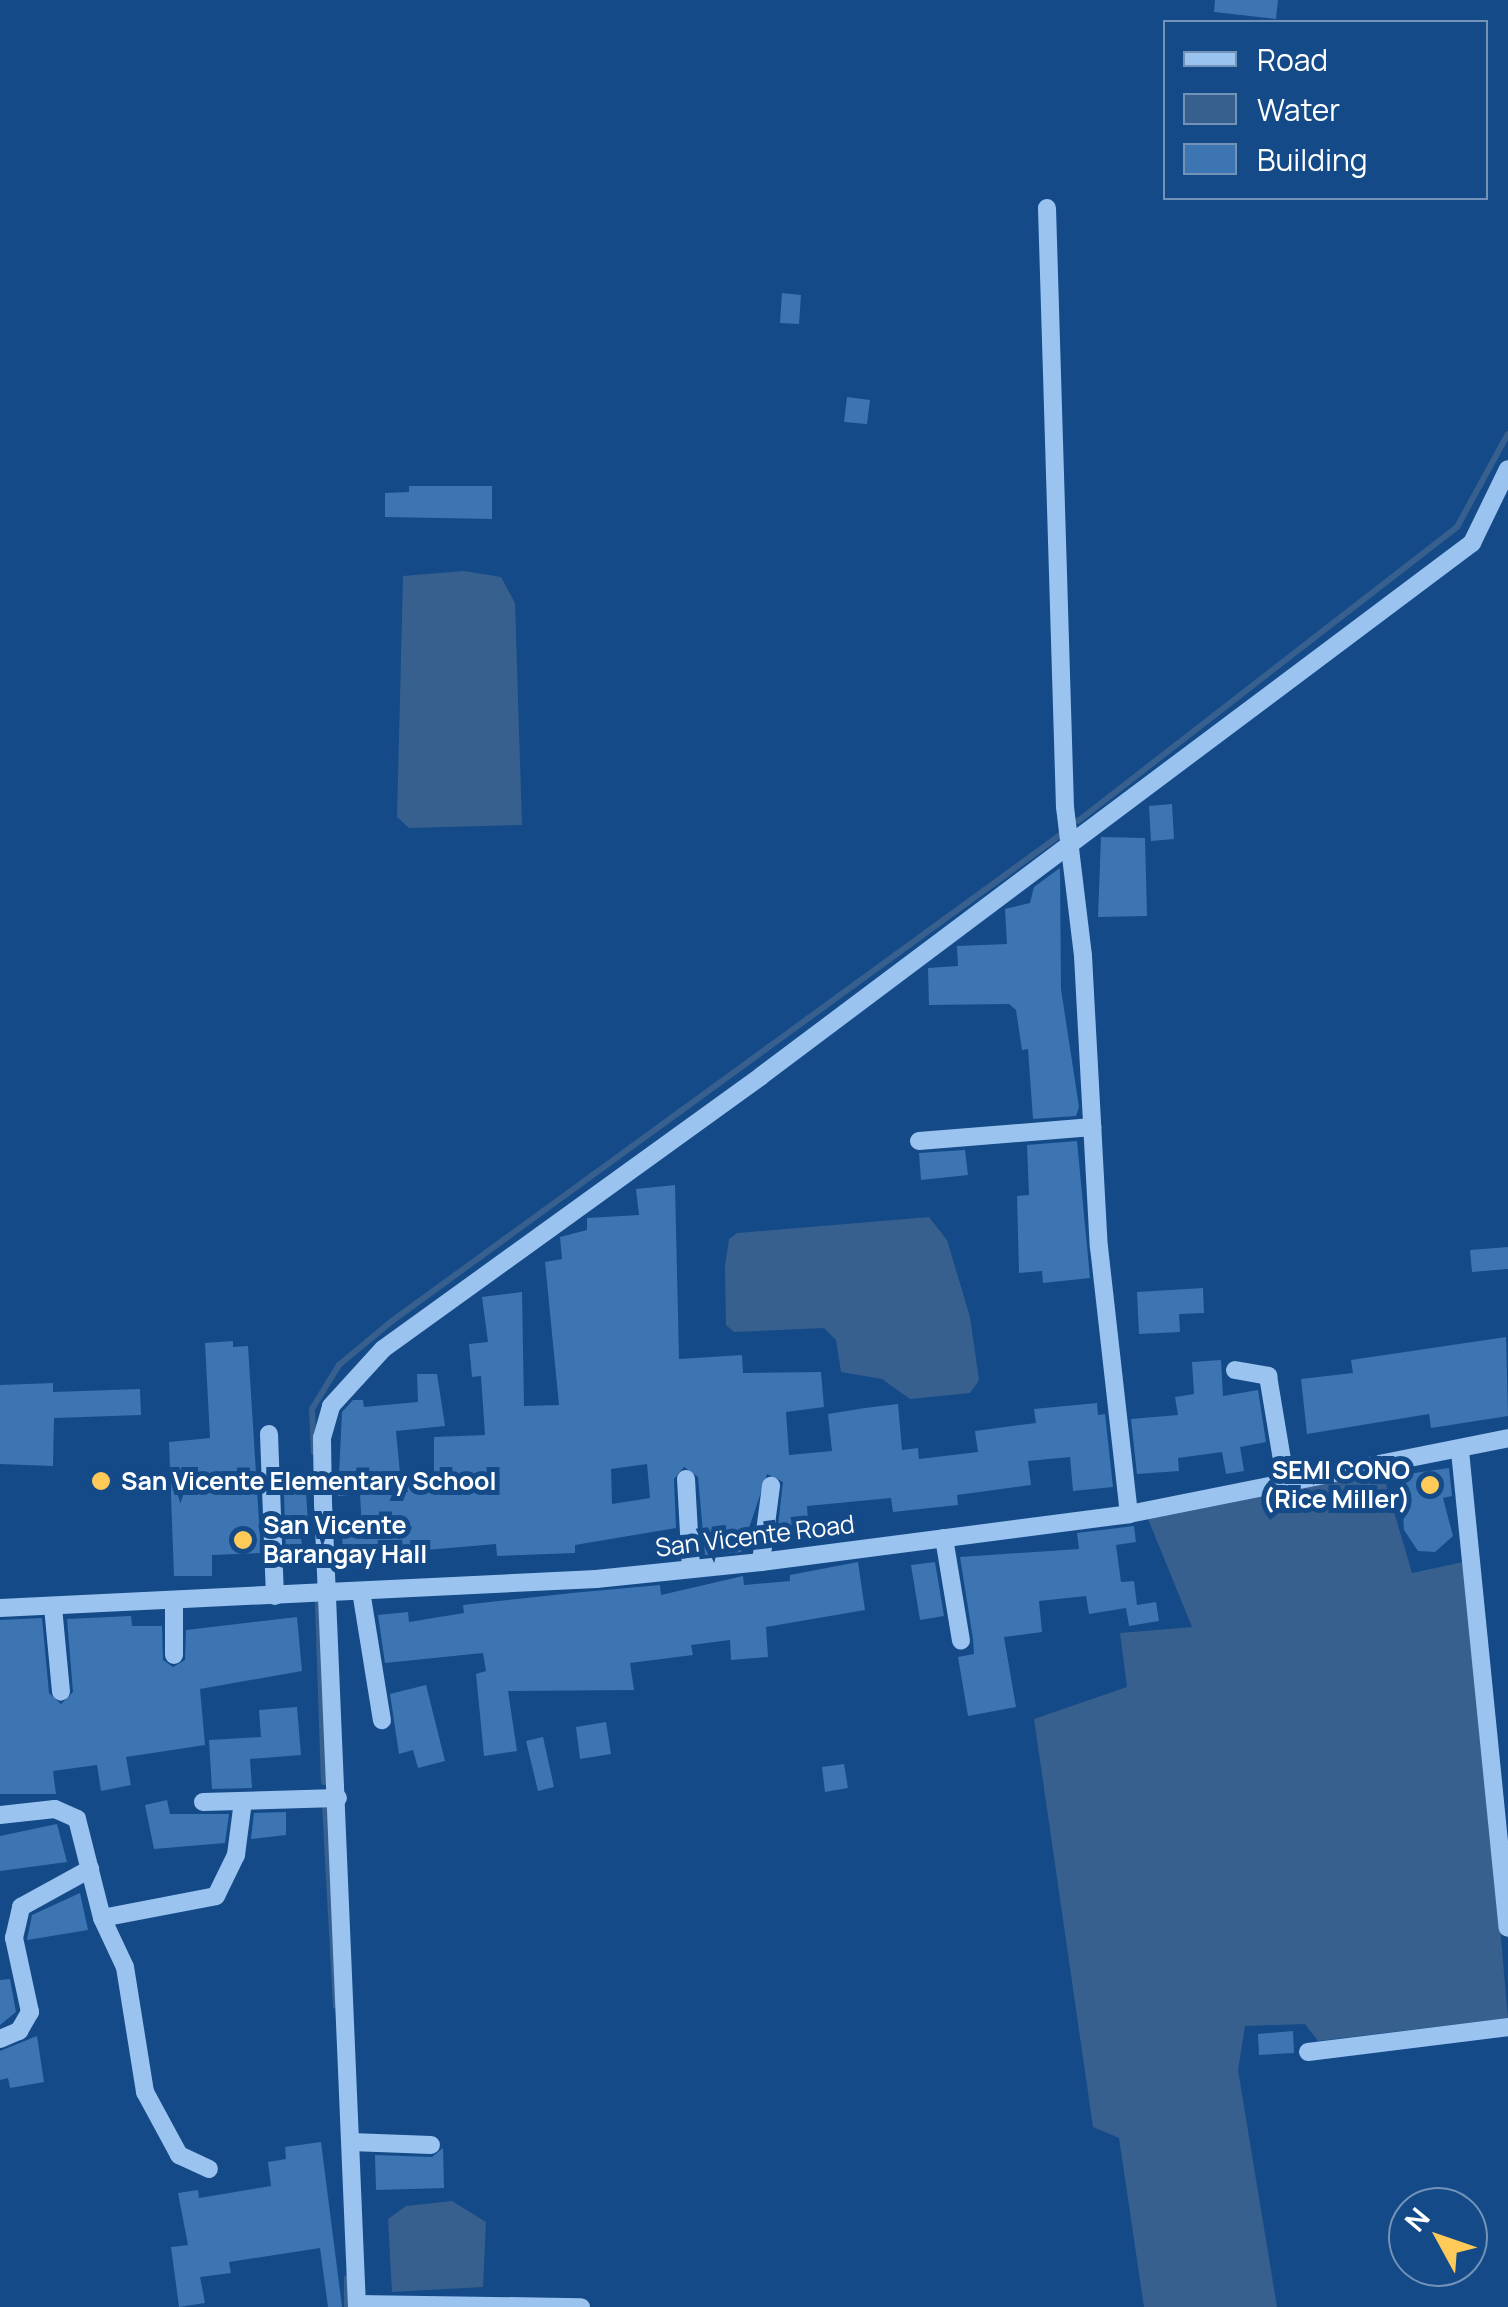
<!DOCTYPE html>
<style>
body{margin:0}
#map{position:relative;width:1508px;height:2307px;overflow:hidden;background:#144a88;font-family:Manrope,sans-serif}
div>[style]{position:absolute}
.water>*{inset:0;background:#37608e}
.stream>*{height:6px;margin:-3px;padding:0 3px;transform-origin:3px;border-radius:3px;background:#37608e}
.building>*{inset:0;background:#3d74b2}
.minor>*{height:18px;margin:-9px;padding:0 9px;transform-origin:9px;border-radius:9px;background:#9ac3ef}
.dots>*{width:28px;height:28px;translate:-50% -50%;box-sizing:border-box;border:5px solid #144a88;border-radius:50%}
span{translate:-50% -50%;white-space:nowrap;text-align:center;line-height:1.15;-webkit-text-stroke:10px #144a88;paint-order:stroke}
.poi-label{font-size:25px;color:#fff;font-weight:700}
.right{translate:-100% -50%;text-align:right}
.left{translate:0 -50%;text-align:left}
.street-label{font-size:25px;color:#fff}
.legend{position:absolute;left:1163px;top:20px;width:325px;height:180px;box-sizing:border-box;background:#144a88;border:2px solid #7292b8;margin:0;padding:12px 18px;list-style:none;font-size:30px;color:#fff}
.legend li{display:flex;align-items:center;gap:20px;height:50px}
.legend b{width:50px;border:2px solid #7292b8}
.north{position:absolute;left:1388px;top:2187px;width:100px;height:100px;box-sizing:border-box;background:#144a88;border:2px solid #7292b8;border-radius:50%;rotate:310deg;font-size:28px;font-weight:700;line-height:40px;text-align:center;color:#fff}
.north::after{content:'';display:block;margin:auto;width:35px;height:45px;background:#ffca58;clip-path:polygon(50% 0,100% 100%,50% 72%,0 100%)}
</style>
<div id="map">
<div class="water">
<div style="clip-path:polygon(464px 571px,501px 577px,515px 603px,522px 825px,409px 828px,397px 817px,403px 576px)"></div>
<div style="clip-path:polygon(929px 1217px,947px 1240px,970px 1317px,979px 1380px,970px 1393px,910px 1399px,882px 1379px,841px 1372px,836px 1340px,824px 1328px,734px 1332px,726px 1325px,725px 1266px,729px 1239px,737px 1233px)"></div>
<div style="clip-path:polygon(1383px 1474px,1412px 1573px,1468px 1561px,1508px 2018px,1318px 2041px,1305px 2024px,1245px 2026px,1238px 2070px,1277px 2307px,1144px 2307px,1119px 2138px,1093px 2127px,1034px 1719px,1127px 1687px,1120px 1633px,1192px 1627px,1146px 1514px)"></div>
<div style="clip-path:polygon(452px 2201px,486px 2222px,483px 2287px,392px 2292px,388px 2219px,406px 2206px)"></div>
</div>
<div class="stream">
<div style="left:1078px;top:821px;width:480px;rotate:-37.8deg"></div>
<div style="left:1457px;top:527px;width:106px;rotate:-61.3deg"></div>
<div style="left:314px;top:1452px;width:43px;rotate:-92.7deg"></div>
<div style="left:312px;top:1409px;width:52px;rotate:-58.5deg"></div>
<div style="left:339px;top:1365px;width:69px;rotate:-39.7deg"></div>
<div style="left:392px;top:1321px;width:830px;rotate:-36.03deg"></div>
<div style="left:318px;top:1603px;width:179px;rotate:88.1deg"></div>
<div style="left:325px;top:1804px;width:202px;rotate:86.9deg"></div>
<div style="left:347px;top:2307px;width:29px;rotate:-90deg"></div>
</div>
<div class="building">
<div style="clip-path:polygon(1215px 0,1278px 0,1276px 19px,1214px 12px)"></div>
<div style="clip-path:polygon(782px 293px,801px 295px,799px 324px,780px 323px)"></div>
<div style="clip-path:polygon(847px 397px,870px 400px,867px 424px,844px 422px)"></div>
<div style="clip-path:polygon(409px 486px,492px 486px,492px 519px,385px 517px,385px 493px,409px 492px)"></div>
<div style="clip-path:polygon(1172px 804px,1174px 839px,1151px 841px,1149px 806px)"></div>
<div style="clip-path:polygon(1101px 837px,1145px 838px,1147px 916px,1098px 917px)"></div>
<div style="clip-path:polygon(1060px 868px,1061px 989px,1079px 1107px,1076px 1116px,1033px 1119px,1028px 1049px,1022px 1050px,1016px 1010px,1009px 1004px,929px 1005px,928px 968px,958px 966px,957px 946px,1007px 944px,1005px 909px,1030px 903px,1034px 887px)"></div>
<div style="clip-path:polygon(1077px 1141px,1090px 1278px,1043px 1283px,1042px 1271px,1019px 1273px,1017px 1196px,1029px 1195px,1027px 1145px)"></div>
<div style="clip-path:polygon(965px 1150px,968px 1175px,921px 1180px,919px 1153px)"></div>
<div style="clip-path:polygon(evenodd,675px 1185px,679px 1359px,742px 1355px,743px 1373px,821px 1372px,824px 1407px,786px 1412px,789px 1455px,832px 1451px,828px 1414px,865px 1408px,898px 1404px,902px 1450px,918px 1448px,919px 1459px,978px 1452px,975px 1431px,1036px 1423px,1034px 1409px,1097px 1403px,1098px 1415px,1105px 1414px,1113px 1487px,1073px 1491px,1070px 1457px,1028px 1461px,1031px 1485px,957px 1495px,958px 1505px,893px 1512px,891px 1498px,807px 1506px,808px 1525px,778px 1526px,783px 1482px,767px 1474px,741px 1552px,705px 1555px,698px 1477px,684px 1467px,674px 1479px,676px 1528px,575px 1545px,575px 1553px,497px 1556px,496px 1544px,426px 1550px,427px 1559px,343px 1561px,342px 1531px,362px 1530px,360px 1494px,338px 1496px,342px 1412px,353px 1400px,363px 1400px,364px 1407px,418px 1402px,417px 1374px,437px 1374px,445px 1426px,396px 1431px,401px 1484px,434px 1482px,434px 1437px,485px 1435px,481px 1376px,472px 1377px,469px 1344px,488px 1342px,482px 1297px,522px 1292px,524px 1406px,559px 1405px,545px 1262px,562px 1259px,560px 1237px,587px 1230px,587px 1218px,639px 1215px,636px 1189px,675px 1185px,647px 1464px,650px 1498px,612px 1504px,611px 1469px,647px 1464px)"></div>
<div style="clip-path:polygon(1508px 1247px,1508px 1269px,1472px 1272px,1470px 1250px)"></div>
<div style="clip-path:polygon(1203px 1288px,1204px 1313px,1179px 1314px,1180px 1332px,1139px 1334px,1137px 1292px)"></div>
<div style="clip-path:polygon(1506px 1337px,1508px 1416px,1431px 1428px,1429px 1414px,1307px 1434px,1301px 1379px,1353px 1373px,1351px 1360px)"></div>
<div style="clip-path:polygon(233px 1341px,233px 1347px,248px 1346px,261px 1553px,212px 1555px,212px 1576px,174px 1576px,169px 1442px,210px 1438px,205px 1343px)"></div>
<div style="clip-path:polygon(1221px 1360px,1223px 1396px,1258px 1390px,1266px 1442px,1240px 1447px,1244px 1471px,1226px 1474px,1222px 1452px,1178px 1458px,1179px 1471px,1137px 1474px,1131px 1419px,1178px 1415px,1175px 1397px,1194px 1394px,1192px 1362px)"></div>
<div style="clip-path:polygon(53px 1383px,53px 1392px,140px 1389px,141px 1415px,54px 1418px,53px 1466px,0 1464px,0 1385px)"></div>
<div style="clip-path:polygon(1449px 1468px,1452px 1496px,1443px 1498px,1453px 1536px,1435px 1552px,1418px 1551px,1404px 1530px,1401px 1475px)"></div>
<div style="clip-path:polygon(306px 1492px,309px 1538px,301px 1538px,303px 1552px,286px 1552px,284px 1494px)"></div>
<div style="clip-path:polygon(1134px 1526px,1136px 1542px,1116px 1545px,1121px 1582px,1134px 1581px,1137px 1605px,1156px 1602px,1159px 1621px,1129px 1626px,1126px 1608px,1089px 1614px,1086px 1596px,1039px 1601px,1042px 1632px,1004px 1637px,1016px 1707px,968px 1716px,958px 1657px,974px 1654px,973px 1639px,960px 1557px,1079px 1549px,1077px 1533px)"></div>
<div style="clip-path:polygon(858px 1562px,865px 1610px,766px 1627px,768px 1657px,731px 1660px,730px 1640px,691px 1645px,693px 1655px,630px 1663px,634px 1690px,508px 1691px,517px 1751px,484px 1756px,476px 1674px,486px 1671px,483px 1653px,385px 1663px,378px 1615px,408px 1612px,409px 1622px,464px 1613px,463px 1605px,572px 1593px,660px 1585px,661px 1595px,743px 1576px,744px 1585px,790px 1581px,790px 1575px)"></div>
<div style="clip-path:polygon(935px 1562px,944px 1616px,920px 1620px,911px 1565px)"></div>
<div style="clip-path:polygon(131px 1616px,132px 1626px,162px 1626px,163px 1660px,173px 1667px,185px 1660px,186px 1630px,297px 1617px,302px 1671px,200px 1689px,205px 1745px,126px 1757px,131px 1785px,101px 1791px,97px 1765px,53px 1771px,56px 1794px,0 1794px,0 1620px,42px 1618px,49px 1693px,61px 1704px,73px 1692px,67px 1619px)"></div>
<div style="clip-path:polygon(426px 1685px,445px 1761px,418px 1768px,413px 1750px,399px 1754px,390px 1694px)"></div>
<div style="clip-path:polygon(297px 1707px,301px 1755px,250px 1759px,252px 1788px,212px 1789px,209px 1740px,261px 1737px,259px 1710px)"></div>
<div style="clip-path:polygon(606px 1722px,611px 1754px,580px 1759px,576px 1727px)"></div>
<div style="clip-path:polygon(543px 1737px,554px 1787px,538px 1791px,526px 1741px)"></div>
<div style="clip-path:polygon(844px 1764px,848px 1788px,825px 1792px,822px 1767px)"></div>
<div style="clip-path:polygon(167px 1800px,170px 1814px,229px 1814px,225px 1843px,154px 1849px,145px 1805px)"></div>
<div style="clip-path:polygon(286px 1812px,286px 1835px,251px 1839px,254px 1813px)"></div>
<div style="clip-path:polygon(57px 1824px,67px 1862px,0 1871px,0 1836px)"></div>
<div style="clip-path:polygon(80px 1893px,88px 1930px,27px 1940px,32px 1915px)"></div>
<div style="clip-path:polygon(10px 1979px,16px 2012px,0 2025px,0 1980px)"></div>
<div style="clip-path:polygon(1293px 2031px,1294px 2053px,1259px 2055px,1258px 2034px)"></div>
<div style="clip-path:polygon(37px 2036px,44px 2082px,10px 2088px,8px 2078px,0 2080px,0 2051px)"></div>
<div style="clip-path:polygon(321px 2142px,342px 2307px,328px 2307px,320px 2248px,229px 2262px,231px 2273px,200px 2277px,205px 2303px,179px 2307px,171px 2247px,188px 2245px,178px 2193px,198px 2190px,199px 2198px,271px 2186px,268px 2162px,286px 2159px,285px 2147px)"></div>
<div style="clip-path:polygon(443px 2148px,444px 2188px,376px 2190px,375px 2155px,432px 2157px)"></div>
</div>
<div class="minor">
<div style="left:1047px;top:208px;width:599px;rotate:88.28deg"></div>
<div style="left:1065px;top:807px;width:150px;rotate:83.1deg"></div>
<div style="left:1083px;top:956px;width:291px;rotate:86.9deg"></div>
<div style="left:1099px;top:1247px;width:269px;rotate:83.6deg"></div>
<div style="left:919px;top:1141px;width:174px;rotate:-4.6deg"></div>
<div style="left:1235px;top:1370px;width:34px;rotate:10deg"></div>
<div style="left:1268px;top:1376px;width:109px;rotate:80.5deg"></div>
<div style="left:269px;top:1434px;width:162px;rotate:87.9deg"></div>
<div style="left:1460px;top:1451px;width:479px;rotate:84.3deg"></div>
<div style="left:686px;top:1479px;width:90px;rotate:86.8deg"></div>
<div style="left:944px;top:1538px;width:104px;rotate:80.6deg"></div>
<div style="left:761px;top:1562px;width:77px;rotate:-82.5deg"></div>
<div style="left:361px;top:1591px;width:131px;rotate:80.8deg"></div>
<div style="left:174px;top:1602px;width:53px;rotate:90deg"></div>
<div style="left:53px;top:1607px;width:85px;rotate:84.6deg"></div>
<div style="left:0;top:1608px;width:597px;rotate:-2.79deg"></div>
<div style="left:596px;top:1579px;width:166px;rotate:-5.9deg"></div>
<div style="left:761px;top:1562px;width:371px;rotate:-7.4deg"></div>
<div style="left:1129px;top:1514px;width:387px;rotate:-11.3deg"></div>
<div style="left:203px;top:1802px;width:135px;rotate:-1.7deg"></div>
<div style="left:0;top:1815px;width:55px;rotate:-6.2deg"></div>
<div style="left:55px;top:1809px;width:24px;rotate:24deg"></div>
<div style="left:77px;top:1819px;width:102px;rotate:75.8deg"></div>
<div style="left:102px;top:1918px;width:54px;rotate:64.9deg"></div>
<div style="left:125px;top:1967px;width:127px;rotate:80.9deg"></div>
<div style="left:145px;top:2092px;width:72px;rotate:61.6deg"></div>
<div style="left:179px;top:2155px;width:33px;rotate:25deg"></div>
<div style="left:102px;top:1918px;width:116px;rotate:-10.9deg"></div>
<div style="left:216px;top:1896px;width:46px;rotate:-64deg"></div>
<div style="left:236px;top:1855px;width:54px;rotate:-82.6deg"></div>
<div style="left:0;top:2039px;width:21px;rotate:-23deg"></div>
<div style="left:19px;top:2031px;width:22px;rotate:-60deg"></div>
<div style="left:30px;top:2012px;width:76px;rotate:-102.2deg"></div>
<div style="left:14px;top:1938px;width:32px;rotate:-77deg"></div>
<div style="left:21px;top:1907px;width:79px;rotate:-28.8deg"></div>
<div style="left:1308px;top:2052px;width:202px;rotate:-7.1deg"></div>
<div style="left:351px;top:2142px;width:80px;rotate:2.1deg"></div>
<div style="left:357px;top:2304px;width:224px;rotate:0.8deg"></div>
<div style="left:357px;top:2307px;width:804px;rotate:-92.42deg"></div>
<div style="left:323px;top:1504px;width:66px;rotate:-90.9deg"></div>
<div style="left:322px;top:1438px;width:33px;rotate:-74deg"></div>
<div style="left:331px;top:1406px;width:77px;rotate:-47.6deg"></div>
<div style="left:383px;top:1349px;width:466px;rotate:-35.8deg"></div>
<div style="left:761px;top:1076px;width:889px;rotate:-36.86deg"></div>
<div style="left:1472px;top:543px;width:82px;rotate:-64.1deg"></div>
</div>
<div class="dots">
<div style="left:101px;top:1481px;background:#ffca58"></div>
<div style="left:1430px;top:1485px;background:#ffca58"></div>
<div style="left:243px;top:1540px;background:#ffca58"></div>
</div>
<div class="poi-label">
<span class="right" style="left:1410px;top:1485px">SEMI CONO<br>(Rice Miller)</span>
<span class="left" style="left:121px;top:1481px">San Vicente Elementary School</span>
<span class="left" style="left:263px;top:1540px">San Vicente<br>Barangay Hall</span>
</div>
<div class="street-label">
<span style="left:755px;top:1536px;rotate:-7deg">San Vicente Road</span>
</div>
<ul class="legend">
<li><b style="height:12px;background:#9ac3ef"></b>Road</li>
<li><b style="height:28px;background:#37608e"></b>Water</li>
<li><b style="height:28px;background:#3d74b2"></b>Building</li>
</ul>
<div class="north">N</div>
</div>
